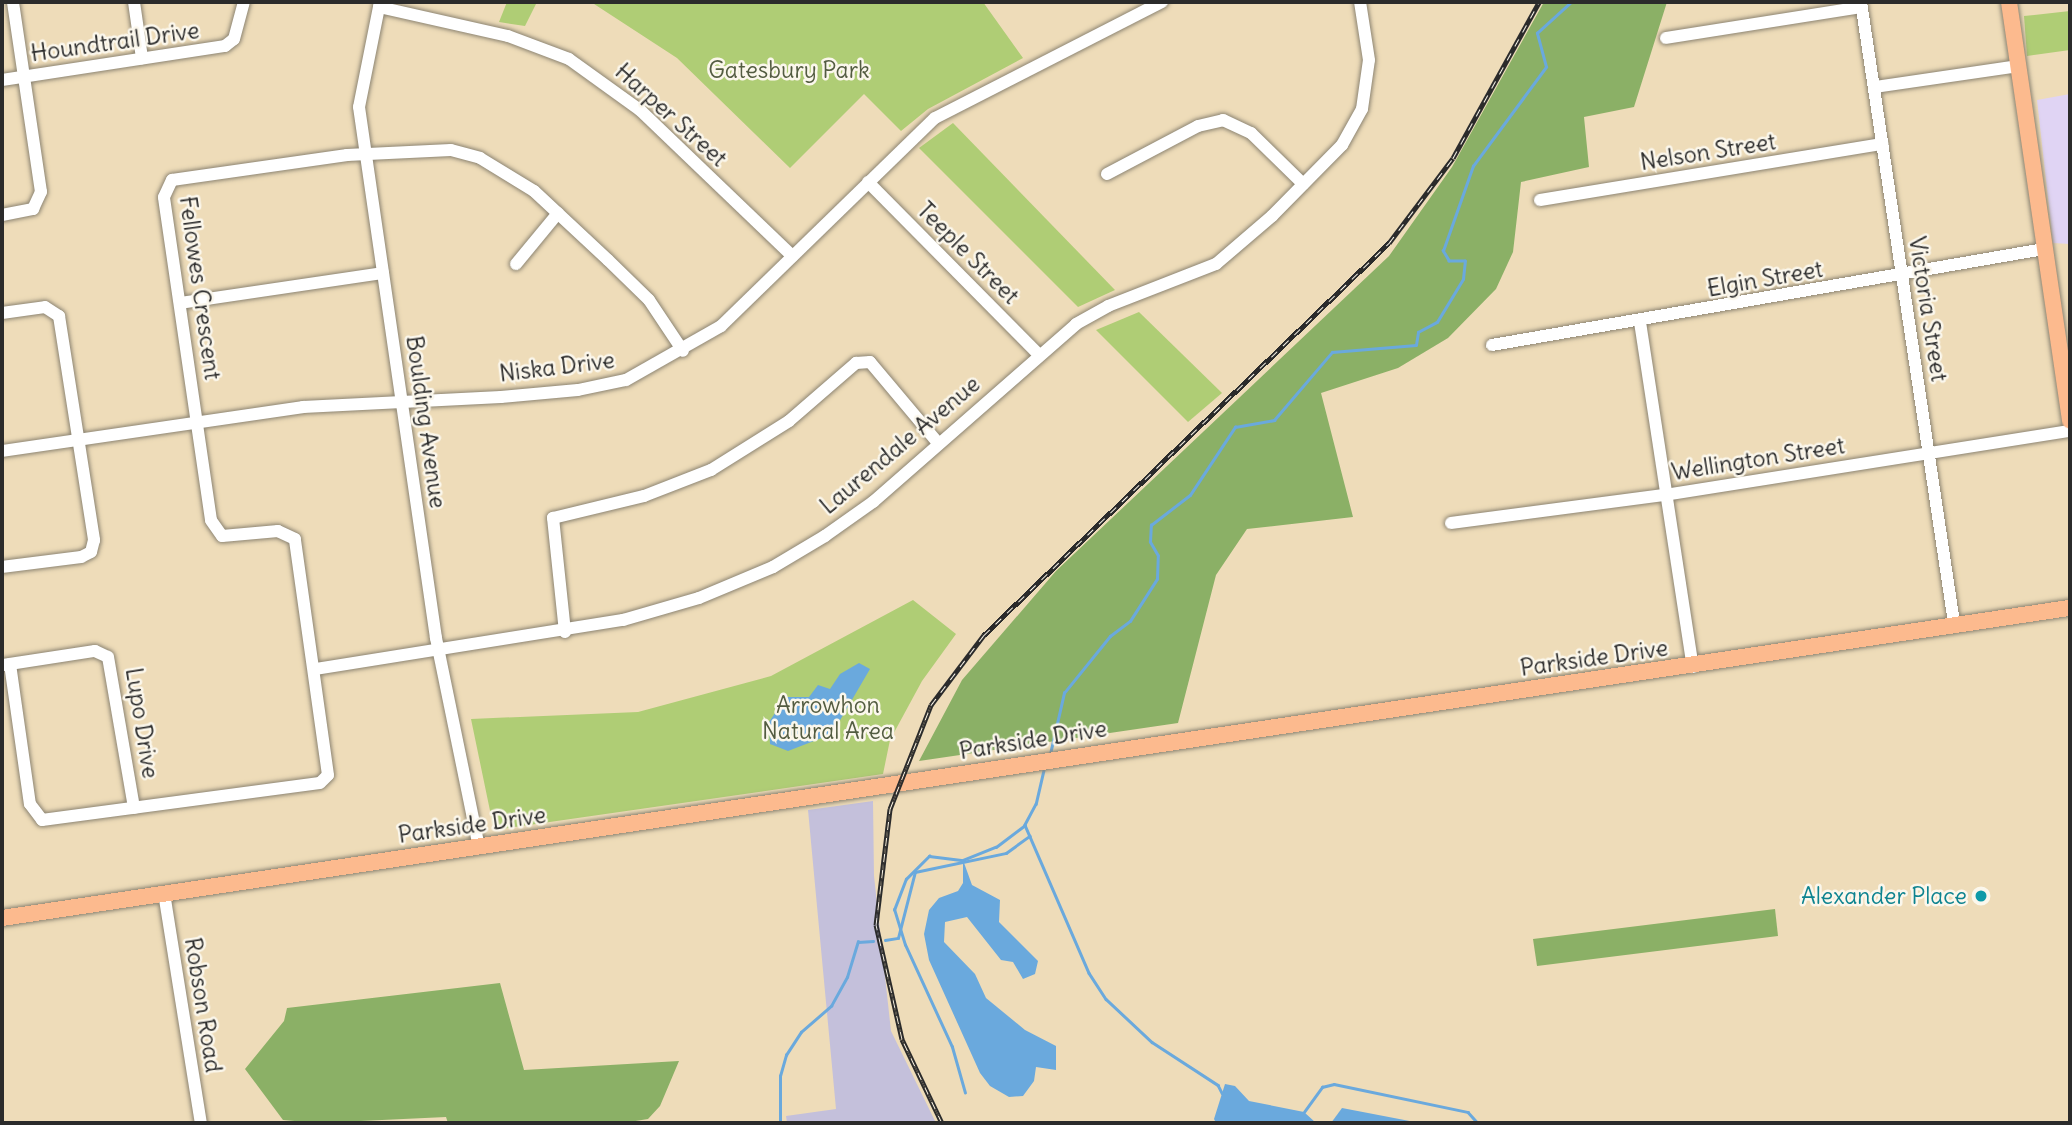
<!DOCTYPE html>
<style>
body{margin:0}
#map{position:relative;width:2072px;height:1125px;overflow:hidden;background:#eedcb9;font-family:Delius,sans-serif}
div>[style]{position:absolute}
.built>*{inset:0;background:#e0d4f4}
.industrial>*{inset:0;background:#c4c0db}
.green>*{inset:0;background:#afcd75}
.forest>*{inset:0;background:#8bb066}
.water>*{inset:0;background:#6aa9dd}
.stream>*{height:2.5px;margin:-1.25px;padding:0 1.25px;transform-origin:1.25px;border-radius:1.25px;background:#6aa9dd}
.roads{filter:drop-shadow(0 0 2px #8c8472) drop-shadow(0 0 2px #8c8472)}
.minor>*{height:12px;margin:-6px;padding:0 6px;transform-origin:6px;border-radius:6px;background:#fff}
.major>*{height:16px;margin:-8px;padding:0 8px;transform-origin:8px;border-radius:8px;background:#fcba8e}
.rail>*{height:5px;margin-top:-2.5px;transform-origin:0;background:repeating-linear-gradient(90deg,#fbf7ec 0 8px,#2b2b2b 0 16px);box-sizing:border-box;border-block:2px solid #2b2b2b}
.dots>*{width:19px;height:19px;translate:-50% -50%;box-sizing:border-box;border:4px solid #fbf7ec;border-radius:50%}
span{translate:-50% -50%;white-space:nowrap;text-align:center;line-height:1.15;-webkit-text-stroke:5px #fbf7ec;paint-order:stroke}
.street-label{font-size:23px;color:#2b2b2b}
.park-label{font-size:23px;color:#535c41}
.culture-label{font-size:23px;color:#0d838f}
.right{translate:-100% -50%;text-align:right}
.frame{position:absolute;inset:0;border:4px solid #2b2b2b;pointer-events:none}
</style>
<div id="map">
<div class="built">
<div style="clip-path:polygon(2070px 94px,2070px 244px,2053px 243px,2037px 100px)"></div>
</div>
<div class="industrial">
<div style="clip-path:polygon(873px 801px,874px 876px,891px 1031px,936px 1123px,787px 1123px,786px 1116px,836px 1109px,808px 810px)"></div>
</div>
<div class="green">
<div style="clip-path:polygon(507px 2px,537px 2px,525px 26px,499px 22px)"></div>
<div style="clip-path:polygon(591px 2px,983px 2px,1023px 58px,928px 109px,901px 131px,864px 94px,790px 168px,677px 58px)"></div>
<div style="clip-path:polygon(2070px 11px,2070px 50px,2027px 56px,2024px 16px)"></div>
<div style="clip-path:polygon(953px 123px,1115px 290px,1078px 307px,919px 148px)"></div>
<div style="clip-path:polygon(1139px 312px,1222px 393px,1188px 422px,1096px 330px)"></div>
<div style="clip-path:polygon(913px 600px,956px 634px,922px 681px,890px 740px,883px 774px,494px 830px,471px 719px,638px 712px,771px 676px)"></div>
</div>
<div class="forest">
<div style="clip-path:polygon(1544px 2px,1667px 2px,1634px 107px,1584px 117px,1589px 167px,1521px 182px,1513px 252px,1496px 289px,1448px 338px,1398px 368px,1321px 393px,1353px 517px,1247px 529px,1216px 575px,1178px 723px,919px 761px,962px 680px,1056px 571px,1389px 256px,1452px 167px)"></div>
<div style="clip-path:polygon(1775px 909px,1778px 936px,1537px 966px,1533px 939px)"></div>
<div style="clip-path:polygon(500px 983px,524px 1070px,679px 1061px,660px 1106px,648px 1119px,623px 1123px,448px 1123px,446px 1117px,318px 1123px,283px 1120px,245px 1069px,284px 1021px,287px 1008px)"></div>
</div>
<div class="water">
<div style="clip-path:polygon(859px 663px,870px 669px,832px 734px,788px 751px,770px 744px,769px 722px,786px 697px,809px 697px,818px 685px,830px 689px,840px 674px)"></div>
<div style="clip-path:polygon(963px 860px,972px 885px,1000px 900px,999px 922px,1038px 961px,1035px 974px,1023px 979px,1013px 962px,1001px 960px,967px 917px,945px 922px,944px 942px,975px 974px,986px 998px,1025px 1030px,1056px 1046px,1056px 1070px,1036px 1067px,1034px 1081px,1023px 1096px,1009px 1097px,990px 1086px,980px 1073px,929px 960px,924px 934px,929px 910px,939px 898px,958px 891px,963px 883px)"></div>
<div style="clip-path:polygon(1225px 1084px,1235px 1086px,1249px 1101px,1304px 1112px,1316px 1123px,1216px 1123px,1214px 1119px)"></div>
<div style="clip-path:polygon(1342px 1108px,1420px 1123px,1331px 1123px)"></div>
</div>
<div class="stream">
<div style="left:1050px;top:754px;width:63px;rotate:-77.1deg"></div>
<div style="left:1064px;top:693px;width:73px;rotate:-51.1deg"></div>
<div style="left:1110px;top:636px;width:25px;rotate:-37deg"></div>
<div style="left:1130px;top:621px;width:50px;rotate:-57.3deg"></div>
<div style="left:1157px;top:579px;width:23px;rotate:-88deg"></div>
<div style="left:1158px;top:556px;width:16px;rotate:-120deg"></div>
<div style="left:1150px;top:542px;width:17px;rotate:-87deg"></div>
<div style="left:1151px;top:525px;width:49px;rotate:-37.6deg"></div>
<div style="left:1190px;top:495px;width:82px;rotate:-56.5deg"></div>
<div style="left:1235px;top:427px;width:40px;rotate:-10deg"></div>
<div style="left:1274px;top:420px;width:89px;rotate:-49.5deg"></div>
<div style="left:1332px;top:352px;width:84px;rotate:-4.8deg"></div>
<div style="left:1416px;top:345px;width:13px;rotate:-81deg"></div>
<div style="left:1418px;top:332px;width:21px;rotate:-28deg"></div>
<div style="left:1437px;top:322px;width:50px;rotate:-58.8deg"></div>
<div style="left:1463px;top:279px;width:18px;rotate:-84deg"></div>
<div style="left:1465px;top:261px;width:16px;rotate:180deg"></div>
<div style="left:1449px;top:261px;width:12px;rotate:-121deg"></div>
<div style="left:1443px;top:251px;width:90px;rotate:-70.6deg"></div>
<div style="left:1473px;top:166px;width:123px;rotate:-53.6deg"></div>
<div style="left:1546px;top:67px;width:35px;rotate:-105deg"></div>
<div style="left:1537px;top:33px;width:46px;rotate:-42.4deg"></div>
<div style="left:1045px;top:766px;width:39px;rotate:103deg"></div>
<div style="left:1036px;top:804px;width:24px;rotate:118deg"></div>
<div style="left:1025px;top:825px;width:161px;rotate:66.6deg"></div>
<div style="left:1089px;top:973px;width:31px;rotate:57deg"></div>
<div style="left:1106px;top:999px;width:63px;rotate:43.1deg"></div>
<div style="left:1152px;top:1042px;width:79px;rotate:33.1deg"></div>
<div style="left:1218px;top:1085px;width:9px;rotate:63deg"></div>
<div style="left:885px;top:940px;width:13px;rotate:-9deg"></div>
<div style="left:898px;top:938px;width:68px;rotate:-75.6deg"></div>
<div style="left:915px;top:872px;width:93px;rotate:-11.8deg"></div>
<div style="left:1006px;top:853px;width:29px;rotate:-36deg"></div>
<div style="left:965px;top:1093px;width:48px;rotate:-105.8deg"></div>
<div style="left:952px;top:1047px;width:112px;rotate:-114.7deg"></div>
<div style="left:905px;top:945px;width:37px;rotate:-107deg"></div>
<div style="left:894px;top:910px;width:33px;rotate:-69deg"></div>
<div style="left:906px;top:879px;width:33px;rotate:-45deg"></div>
<div style="left:929px;top:856px;width:34px;rotate:7deg"></div>
<div style="left:963px;top:860px;width:35px;rotate:-22deg"></div>
<div style="left:996px;top:847px;width:36px;rotate:-37deg"></div>
<div style="left:1304px;top:1112px;width:31px;rotate:-54deg"></div>
<div style="left:1322px;top:1087px;width:12px;rotate:-14deg"></div>
<div style="left:1334px;top:1084px;width:137px;rotate:11.8deg"></div>
<div style="left:1468px;top:1112px;width:15px;rotate:48deg"></div>
<div style="left:780px;top:1123px;width:47px;rotate:-90deg"></div>
<div style="left:780px;top:1076px;width:22px;rotate:-74deg"></div>
<div style="left:786px;top:1055px;width:27px;rotate:-57deg"></div>
<div style="left:801px;top:1032px;width:40px;rotate:-41deg"></div>
<div style="left:831px;top:1006px;width:33px;rotate:-61deg"></div>
<div style="left:847px;top:977px;width:37px;rotate:-73deg"></div>
<div style="left:858px;top:942px;width:15px;rotate:-4deg"></div>
</div>
<div class="roads">
<div class="minor">
<div style="left:134px;top:2px;width:57px;rotate:81.9deg"></div>
<div style="left:380px;top:2px;width:107px;rotate:101.3deg"></div>
<div style="left:359px;top:107px;width:537px;rotate:81.75deg"></div>
<div style="left:436px;top:638px;width:213px;rotate:78.4deg"></div>
<div style="left:1861px;top:2px;width:628px;rotate:81.48deg"></div>
<div style="left:379px;top:7px;width:132px;rotate:12.7deg"></div>
<div style="left:508px;top:36px;width:65px;rotate:20.7deg"></div>
<div style="left:569px;top:59px;width:87px;rotate:35.7deg"></div>
<div style="left:640px;top:110px;width:211px;rotate:43.8deg"></div>
<div style="left:1666px;top:38px;width:198px;rotate:-9deg"></div>
<div style="left:2px;top:80px;width:226px;rotate:-8.7deg"></div>
<div style="left:225px;top:46px;width:11px;rotate:-38deg"></div>
<div style="left:234px;top:39px;width:38px;rotate:-75deg"></div>
<div style="left:1875px;top:87px;width:146px;rotate:-8.3deg"></div>
<div style="left:1107px;top:174px;width:103px;rotate:-27.8deg"></div>
<div style="left:1198px;top:126px;width:26px;rotate:-13deg"></div>
<div style="left:1223px;top:120px;width:31px;rotate:25deg"></div>
<div style="left:1251px;top:133px;width:73px;rotate:44.4deg"></div>
<div style="left:868px;top:182px;width:243px;rotate:45.3deg"></div>
<div style="left:1540px;top:200px;width:347px;rotate:-9.3deg"></div>
<div style="left:2px;top:215px;width:32px;rotate:-11deg"></div>
<div style="left:33px;top:209px;width:19px;rotate:-65deg"></div>
<div style="left:41px;top:192px;width:192px;rotate:-98.4deg"></div>
<div style="left:516px;top:264px;width:66px;rotate:-50.5deg"></div>
<div style="left:180px;top:303px;width:205px;rotate:-8.4deg"></div>
<div style="left:2px;top:313px;width:43px;rotate:-7.9deg"></div>
<div style="left:45px;top:307px;width:17px;rotate:33deg"></div>
<div style="left:59px;top:316px;width:227px;rotate:81.1deg"></div>
<div style="left:94px;top:540px;width:12px;rotate:104deg"></div>
<div style="left:91px;top:552px;width:11px;rotate:153deg"></div>
<div style="left:81px;top:557px;width:80px;rotate:172.8deg"></div>
<div style="left:1640px;top:322px;width:349px;rotate:81.3deg"></div>
<div style="left:1492px;top:345px;width:560px;rotate:-9.87deg"></div>
<div style="left:2px;top:451px;width:304px;rotate:-8.3deg"></div>
<div style="left:303px;top:407px;width:198px;rotate:-2.9deg"></div>
<div style="left:501px;top:397px;width:77px;rotate:-5.2deg"></div>
<div style="left:578px;top:390px;width:49px;rotate:-11.8deg"></div>
<div style="left:626px;top:380px;width:109px;rotate:-29.6deg"></div>
<div style="left:721px;top:326px;width:298px;rotate:-44.2deg"></div>
<div style="left:935px;top:118px;width:255px;rotate:-27.1deg"></div>
<div style="left:1451px;top:523px;width:216px;rotate:-7.5deg"></div>
<div style="left:1665px;top:495px;width:410px;rotate:-9deg"></div>
<div style="left:565px;top:632px;width:115px;rotate:-96deg"></div>
<div style="left:553px;top:518px;width:94px;rotate:-13.6deg"></div>
<div style="left:644px;top:496px;width:72px;rotate:-21.2deg"></div>
<div style="left:711px;top:470px;width:92px;rotate:-32.1deg"></div>
<div style="left:789px;top:421px;width:89px;rotate:-40.9deg"></div>
<div style="left:856px;top:363px;width:14px;rotate:-4deg"></div>
<div style="left:870px;top:362px;width:106px;rotate:50deg"></div>
<div style="left:10px;top:664px;width:141px;rotate:81.9deg"></div>
<div style="left:30px;top:804px;width:20px;rotate:53deg"></div>
<div style="left:42px;top:820px;width:280px;rotate:-7.6deg"></div>
<div style="left:320px;top:783px;width:11px;rotate:-45deg"></div>
<div style="left:328px;top:775px;width:238px;rotate:-98deg"></div>
<div style="left:295px;top:539px;width:19px;rotate:-155deg"></div>
<div style="left:278px;top:531px;width:56px;rotate:174.9deg"></div>
<div style="left:222px;top:536px;width:19px;rotate:-125deg"></div>
<div style="left:211px;top:520px;width:326px;rotate:-98.3deg"></div>
<div style="left:164px;top:197px;width:19px;rotate:-65deg"></div>
<div style="left:172px;top:180px;width:177px;rotate:-8.1deg"></div>
<div style="left:347px;top:155px;width:104px;rotate:-2.8deg"></div>
<div style="left:451px;top:150px;width:30px;rotate:15deg"></div>
<div style="left:480px;top:158px;width:63px;rotate:31.4deg"></div>
<div style="left:534px;top:191px;width:101px;rotate:43deg"></div>
<div style="left:608px;top:260px;width:57px;rotate:44.3deg"></div>
<div style="left:649px;top:300px;width:61px;rotate:56.3deg"></div>
<div style="left:3px;top:665px;width:93px;rotate:-8.7deg"></div>
<div style="left:95px;top:651px;width:14px;rotate:25deg"></div>
<div style="left:108px;top:657px;width:153px;rotate:80.2deg"></div>
<div style="left:316px;top:669px;width:311px;rotate:-9.1deg"></div>
<div style="left:623px;top:620px;width:79px;rotate:-16.1deg"></div>
<div style="left:699px;top:598px;width:80px;rotate:-22.7deg"></div>
<div style="left:773px;top:567px;width:61px;rotate:-30.8deg"></div>
<div style="left:825px;top:536px;width:59px;rotate:-35.3deg"></div>
<div style="left:873px;top:502px;width:270px;rotate:-41.2deg"></div>
<div style="left:1076px;top:324px;width:37px;rotate:-29deg"></div>
<div style="left:1108px;top:306px;width:116px;rotate:-21.3deg"></div>
<div style="left:1216px;top:264px;width:74px;rotate:-40.6deg"></div>
<div style="left:1272px;top:216px;width:100px;rotate:-45.4deg"></div>
<div style="left:1342px;top:145px;width:41px;rotate:-60.9deg"></div>
<div style="left:1362px;top:109px;width:49px;rotate:-81.9deg"></div>
<div style="left:1369px;top:60px;width:59px;rotate:-98.8deg"></div>
<div style="left:164px;top:893px;width:233px;rotate:80.9deg"></div>
</div>
<div class="major">
<div style="left:2009px;top:2px;width:423px;rotate:81.7deg"></div>
<div style="left:2px;top:918px;width:2091px;rotate:-8.53deg"></div>
</div>
</div>
<div class="rail">
<div style="left:942px;top:1123px;width:93px;rotate:-115.5deg"></div>
<div style="left:902px;top:1039px;width:117px;rotate:-102.8deg"></div>
<div style="left:876px;top:925px;width:117px;rotate:-83.1deg"></div>
<div style="left:890px;top:809px;width:112px;rotate:-68.5deg"></div>
<div style="left:931px;top:705px;width:88px;rotate:-52.9deg"></div>
<div style="left:984px;top:635px;width:564px;rotate:-44.07deg"></div>
<div style="left:1389px;top:243px;width:106px;rotate:-53deg"></div>
<div style="left:1453px;top:158px;width:178px;rotate:-61.1deg"></div>
</div>
<div class="dots">
<div style="left:1981px;top:896px;background:#0f9aa8"></div>
</div>
<div class="street-label">
<span style="left:115px;top:42px;rotate:-8deg">Houndtrail Drive</span>
<span style="left:671px;top:115px;rotate:42deg">Harper Street</span>
<span style="left:1708px;top:152px;rotate:-9deg">Nelson Street</span>
<span style="left:968px;top:253px;rotate:45deg">Teeple Street</span>
<span style="left:1765px;top:279px;rotate:-10deg">Elgin Street</span>
<span style="left:200px;top:288px;rotate:82deg">Fellowes Crescent</span>
<span style="left:1928px;top:309px;rotate:81deg">Victoria Street</span>
<span style="left:557px;top:367px;rotate:-7deg">Niska Drive</span>
<span style="left:426px;top:422px;rotate:82deg">Boulding Avenue</span>
<span style="left:900px;top:445px;rotate:-40deg">Laurendale Avenue</span>
<span style="left:1758px;top:459px;rotate:-9deg">Wellington Street</span>
<span style="left:1594px;top:658px;rotate:-8deg">Parkside Drive</span>
<span style="left:142px;top:723px;rotate:81deg">Lupo Drive</span>
<span style="left:1033px;top:740px;rotate:-9deg">Parkside Drive</span>
<span style="left:472px;top:825px;rotate:-8deg">Parkside Drive</span>
<span style="left:203px;top:1005px;rotate:81deg">Robson Road</span>
</div>
<div class="park-label">
<span style="left:789px;top:70px">Gatesbury Park</span>
<span style="left:828px;top:718px">Arrowhon<br>Natural Area</span>
</div>
<div class="culture-label">
<span class="right" style="left:1967px;top:896px">Alexander Place</span>
</div>
<div class="frame"></div>
</div>
